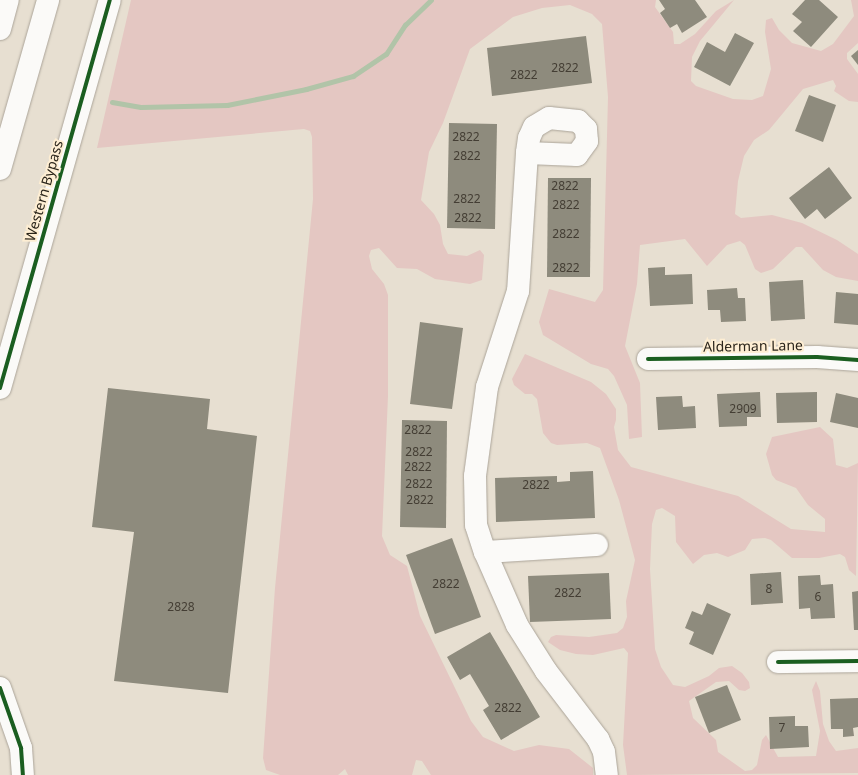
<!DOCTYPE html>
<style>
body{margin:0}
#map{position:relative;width:858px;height:775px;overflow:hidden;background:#e7dfd1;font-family:"Noto Sans",sans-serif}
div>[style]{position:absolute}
.green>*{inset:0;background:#e4c7c2}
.stream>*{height:5px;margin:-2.5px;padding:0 2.5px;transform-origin:2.5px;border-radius:2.5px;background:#b1c4a8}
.building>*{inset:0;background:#8e8b7d}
.roads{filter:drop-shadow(0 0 1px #aba499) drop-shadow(0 0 1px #aba499)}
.minor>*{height:22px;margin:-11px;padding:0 11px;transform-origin:11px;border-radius:11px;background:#fbfaf8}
.highway>*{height:22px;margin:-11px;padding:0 11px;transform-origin:11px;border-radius:11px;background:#fbfaf8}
.cycleway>*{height:4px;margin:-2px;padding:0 2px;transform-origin:2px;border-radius:2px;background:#1b5e20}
span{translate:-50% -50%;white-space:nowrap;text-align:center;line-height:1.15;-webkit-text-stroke:4px #feeed3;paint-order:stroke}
.number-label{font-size:12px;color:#443e34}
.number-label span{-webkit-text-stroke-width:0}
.street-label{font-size:14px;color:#2b251b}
</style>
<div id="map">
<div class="green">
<div style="clip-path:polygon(131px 0,656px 0,655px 7px,673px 32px,674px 44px,680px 44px,695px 34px,716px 11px,734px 0,700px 41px,692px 57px,691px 81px,696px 86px,733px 99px,752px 100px,763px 96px,771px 69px,765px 32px,766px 20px,772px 18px,779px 30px,792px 43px,821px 51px,833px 44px,854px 16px,851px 0,858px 0,858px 43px,847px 53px,847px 59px,858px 74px,858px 102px,849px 101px,834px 91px,836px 86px,833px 80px,803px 89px,769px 130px,754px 140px,744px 156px,738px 181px,735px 214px,741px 218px,772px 215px,802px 223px,837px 240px,858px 254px,858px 281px,836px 277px,823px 270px,802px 247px,796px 247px,773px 269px,761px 273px,755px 269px,745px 245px,740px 241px,727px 245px,707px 266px,685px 239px,640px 245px,637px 284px,625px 346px,640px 383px,642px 437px,629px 439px,627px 405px,614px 376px,608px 369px,591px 364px,543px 335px,539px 322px,549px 289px,595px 302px,603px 290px,608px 97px,602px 24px,592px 14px,570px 5px,542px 8px,513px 17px,470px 49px,443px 123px,429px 152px,421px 200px,434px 214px,440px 225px,443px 244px,448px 254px,467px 256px,480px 250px,484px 255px,482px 280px,470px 284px,435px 279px,417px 269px,397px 268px,379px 248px,371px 250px,369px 256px,372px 269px,384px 284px,388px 295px,388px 396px,382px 536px,390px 555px,407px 566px,420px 616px,471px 721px,483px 737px,514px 751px,539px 745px,569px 749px,593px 768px,593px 775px,431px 775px,422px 761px,416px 760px,412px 775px,348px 775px,345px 769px,338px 775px,280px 775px,266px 770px,263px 758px,275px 588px,313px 199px,312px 137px,310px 131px,304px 129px,97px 148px)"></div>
<div style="clip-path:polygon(525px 354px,591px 382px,606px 394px,616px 409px,616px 420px,614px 427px,618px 450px,631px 467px,738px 496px,791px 529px,825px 532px,825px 519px,808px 505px,796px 488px,776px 480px,772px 475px,766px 454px,772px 437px,820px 427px,833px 439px,836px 465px,847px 468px,858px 463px,856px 576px,849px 570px,845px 557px,840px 554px,819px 558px,792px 558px,771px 540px,765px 538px,752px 539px,745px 550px,728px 557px,717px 553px,704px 555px,693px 564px,676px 542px,675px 516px,662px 508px,656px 510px,652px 524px,650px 569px,655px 649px,661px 667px,673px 685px,685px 687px,709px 676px,719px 668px,732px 666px,742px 673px,749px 682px,750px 688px,745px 691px,739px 690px,729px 681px,716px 682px,689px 701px,693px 718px,716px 740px,718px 752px,745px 771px,752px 770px,757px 765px,762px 740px,766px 735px,778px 757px,816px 756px,820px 731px,812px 690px,816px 681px,820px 691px,823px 724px,829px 741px,836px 751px,858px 748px,858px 773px,627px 775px,623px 745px,628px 653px,624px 648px,593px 655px,576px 654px,560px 650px,548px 642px,551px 637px,556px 635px,589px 637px,617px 633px,623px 628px,627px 617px,626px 601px,635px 560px,619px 500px,600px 448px,587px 443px,557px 445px,551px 443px,543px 433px,537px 399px,532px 394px,525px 394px,514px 385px,512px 379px)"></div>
</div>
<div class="stream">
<div style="left:112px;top:102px;width:29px;rotate:10deg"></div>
<div style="left:141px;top:107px;width:86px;rotate:-1.3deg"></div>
<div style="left:227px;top:105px;width:81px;rotate:-11.4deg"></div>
<div style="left:306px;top:89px;width:49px;rotate:-15.5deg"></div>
<div style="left:353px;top:76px;width:40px;rotate:-34deg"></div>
<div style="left:386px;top:54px;width:35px;rotate:-57deg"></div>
<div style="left:405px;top:25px;width:36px;rotate:-44deg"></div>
</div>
<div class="building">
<div style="clip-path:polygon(659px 0,695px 0,707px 17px,682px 33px,677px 24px,670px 28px,660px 13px,665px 9px)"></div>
<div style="clip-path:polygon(805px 0,819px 0,838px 17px,811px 47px,793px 31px,802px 22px,792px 14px)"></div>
<div style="clip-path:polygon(735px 33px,754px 43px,730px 86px,694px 67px,707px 42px,725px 52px)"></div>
<div style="clip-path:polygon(586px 36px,592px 83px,492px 96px,487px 48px)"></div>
<div style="clip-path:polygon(858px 50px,858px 65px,851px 56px)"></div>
<div style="clip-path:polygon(809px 95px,836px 105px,823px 142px,795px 131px)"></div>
<div style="clip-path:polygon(449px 123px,497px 124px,495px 229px,447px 228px)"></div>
<div style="clip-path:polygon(829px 167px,852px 198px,825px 219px,817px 209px,805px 219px,789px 198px)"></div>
<div style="clip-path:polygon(548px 178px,591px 178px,590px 277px,547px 277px)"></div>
<div style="clip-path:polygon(665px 267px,665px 275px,692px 274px,693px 304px,650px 306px,648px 268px)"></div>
<div style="clip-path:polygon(803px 280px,805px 319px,771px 321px,769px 282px)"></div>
<div style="clip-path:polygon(737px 288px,738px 298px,745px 298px,746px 321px,721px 322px,720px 310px,708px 310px,707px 290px)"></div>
<div style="clip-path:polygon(836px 292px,858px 294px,858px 325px,834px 323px)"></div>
<div style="clip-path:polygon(420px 322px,463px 328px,452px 409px,410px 404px)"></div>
<div style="clip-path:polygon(108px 388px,210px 399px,207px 429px,257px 436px,228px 693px,114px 681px,134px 532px,92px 527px)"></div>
<div style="clip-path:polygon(760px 392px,761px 417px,747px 417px,747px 426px,719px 427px,717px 394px)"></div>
<div style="clip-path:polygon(817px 392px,817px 422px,777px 423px,776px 393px)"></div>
<div style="clip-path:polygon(836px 393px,858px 398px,858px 428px,830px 422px)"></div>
<div style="clip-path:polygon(682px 396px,683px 407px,695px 406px,696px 428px,658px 430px,656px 397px)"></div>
<div style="clip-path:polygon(402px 420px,447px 421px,446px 528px,400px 527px)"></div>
<div style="clip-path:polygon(593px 471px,595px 518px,496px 522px,495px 478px,557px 476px,557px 482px,570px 481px,570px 472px)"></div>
<div style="clip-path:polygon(452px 538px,481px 617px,435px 634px,406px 555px)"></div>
<div style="clip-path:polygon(781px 572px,783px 603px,751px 605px,750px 574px)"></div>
<div style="clip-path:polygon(609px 573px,611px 619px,530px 622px,528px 576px)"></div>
<div style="clip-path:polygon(820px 575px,821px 585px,833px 584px,835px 618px,811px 619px,810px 608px,799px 609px,798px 576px)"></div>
<div style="clip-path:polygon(858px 591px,858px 630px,854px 630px,852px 592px)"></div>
<div style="clip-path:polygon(707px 603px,731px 614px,713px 655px,689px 644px,694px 632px,685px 628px,692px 611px,702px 615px)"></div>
<div style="clip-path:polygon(490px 632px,540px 717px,501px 740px,483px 710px,489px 706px,470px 674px,460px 680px,447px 657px)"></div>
<div style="clip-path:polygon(727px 685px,741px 720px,709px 733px,695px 697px)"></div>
<div style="clip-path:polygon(858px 698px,858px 727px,853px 728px,854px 736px,843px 737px,843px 729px,831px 729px,830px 699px)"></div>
<div style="clip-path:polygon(795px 716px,795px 726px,808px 726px,809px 747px,770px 749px,769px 717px)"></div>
</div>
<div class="roads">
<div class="minor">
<div style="left:527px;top:153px;width:50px;rotate:2.3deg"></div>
<div style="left:577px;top:155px;width:17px;rotate:-54deg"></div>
<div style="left:587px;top:141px;width:12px;rotate:-95deg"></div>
<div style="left:586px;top:129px;width:11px;rotate:-135deg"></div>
<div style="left:578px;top:121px;width:29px;rotate:-174deg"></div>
<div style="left:549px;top:118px;width:17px;rotate:149deg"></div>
<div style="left:534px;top:127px;width:12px;rotate:114deg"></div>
<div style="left:529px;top:138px;width:15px;rotate:98deg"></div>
<div style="left:527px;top:153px;width:138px;rotate:93.7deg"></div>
<div style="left:518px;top:291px;width:101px;rotate:107.9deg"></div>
<div style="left:487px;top:387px;width:90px;rotate:97.7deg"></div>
<div style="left:475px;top:476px;width:49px;rotate:88.8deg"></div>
<div style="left:476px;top:525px;width:28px;rotate:72deg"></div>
<div style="left:485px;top:552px;width:80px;rotate:66.3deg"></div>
<div style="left:517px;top:625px;width:54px;rotate:57.8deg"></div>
<div style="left:546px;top:671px;width:86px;rotate:52.6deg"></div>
<div style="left:598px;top:739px;width:14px;rotate:65deg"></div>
<div style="left:604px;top:752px;width:23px;rotate:83deg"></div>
<div style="left:648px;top:359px;width:169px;rotate:-0.7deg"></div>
<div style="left:817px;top:357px;width:41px;rotate:4.2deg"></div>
<div style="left:0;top:388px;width:403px;rotate:-74.2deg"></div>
<div style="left:485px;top:552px;width:112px;rotate:-3.6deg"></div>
<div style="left:778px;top:662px;width:80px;rotate:-0.7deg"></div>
<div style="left:0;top:688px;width:64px;rotate:70.7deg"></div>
<div style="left:21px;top:748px;width:27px;rotate:86deg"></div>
</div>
<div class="highway">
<div style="left:0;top:29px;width:30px;rotate:-75deg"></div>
<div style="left:0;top:169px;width:176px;rotate:-74.1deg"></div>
</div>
</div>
<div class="cycleway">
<div style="left:648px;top:359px;width:169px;rotate:-0.7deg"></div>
<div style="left:817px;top:357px;width:41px;rotate:4.2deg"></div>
<div style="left:0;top:388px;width:403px;rotate:-74.2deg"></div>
<div style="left:778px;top:662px;width:80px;rotate:-0.7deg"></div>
<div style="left:0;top:688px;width:64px;rotate:70.7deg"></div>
<div style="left:21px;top:748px;width:27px;rotate:86deg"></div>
</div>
<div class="number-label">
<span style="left:565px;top:68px">2822</span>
<span style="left:524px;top:75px">2822</span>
<span style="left:466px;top:137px">2822</span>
<span style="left:467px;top:156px">2822</span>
<span style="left:565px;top:186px">2822</span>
<span style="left:467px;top:199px">2822</span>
<span style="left:566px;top:205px">2822</span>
<span style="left:468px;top:218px">2822</span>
<span style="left:566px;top:234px">2822</span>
<span style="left:566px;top:268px">2822</span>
<span style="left:743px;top:409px">2909</span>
<span style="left:418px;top:430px">2822</span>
<span style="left:419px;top:452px">2822</span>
<span style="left:418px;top:467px">2822</span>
<span style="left:419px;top:484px">2822</span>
<span style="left:536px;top:485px">2822</span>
<span style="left:420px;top:500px">2822</span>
<span style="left:446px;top:584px">2822</span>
<span style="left:769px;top:589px">8</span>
<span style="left:568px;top:593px">2822</span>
<span style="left:818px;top:597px">6</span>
<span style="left:181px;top:607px">2828</span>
<span style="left:508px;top:708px">2822</span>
<span style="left:782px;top:728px">7</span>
</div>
<div class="street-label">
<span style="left:44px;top:191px;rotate:-74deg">Western Bypass</span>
<span style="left:753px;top:346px;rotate:-1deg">Alderman Lane</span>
</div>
</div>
